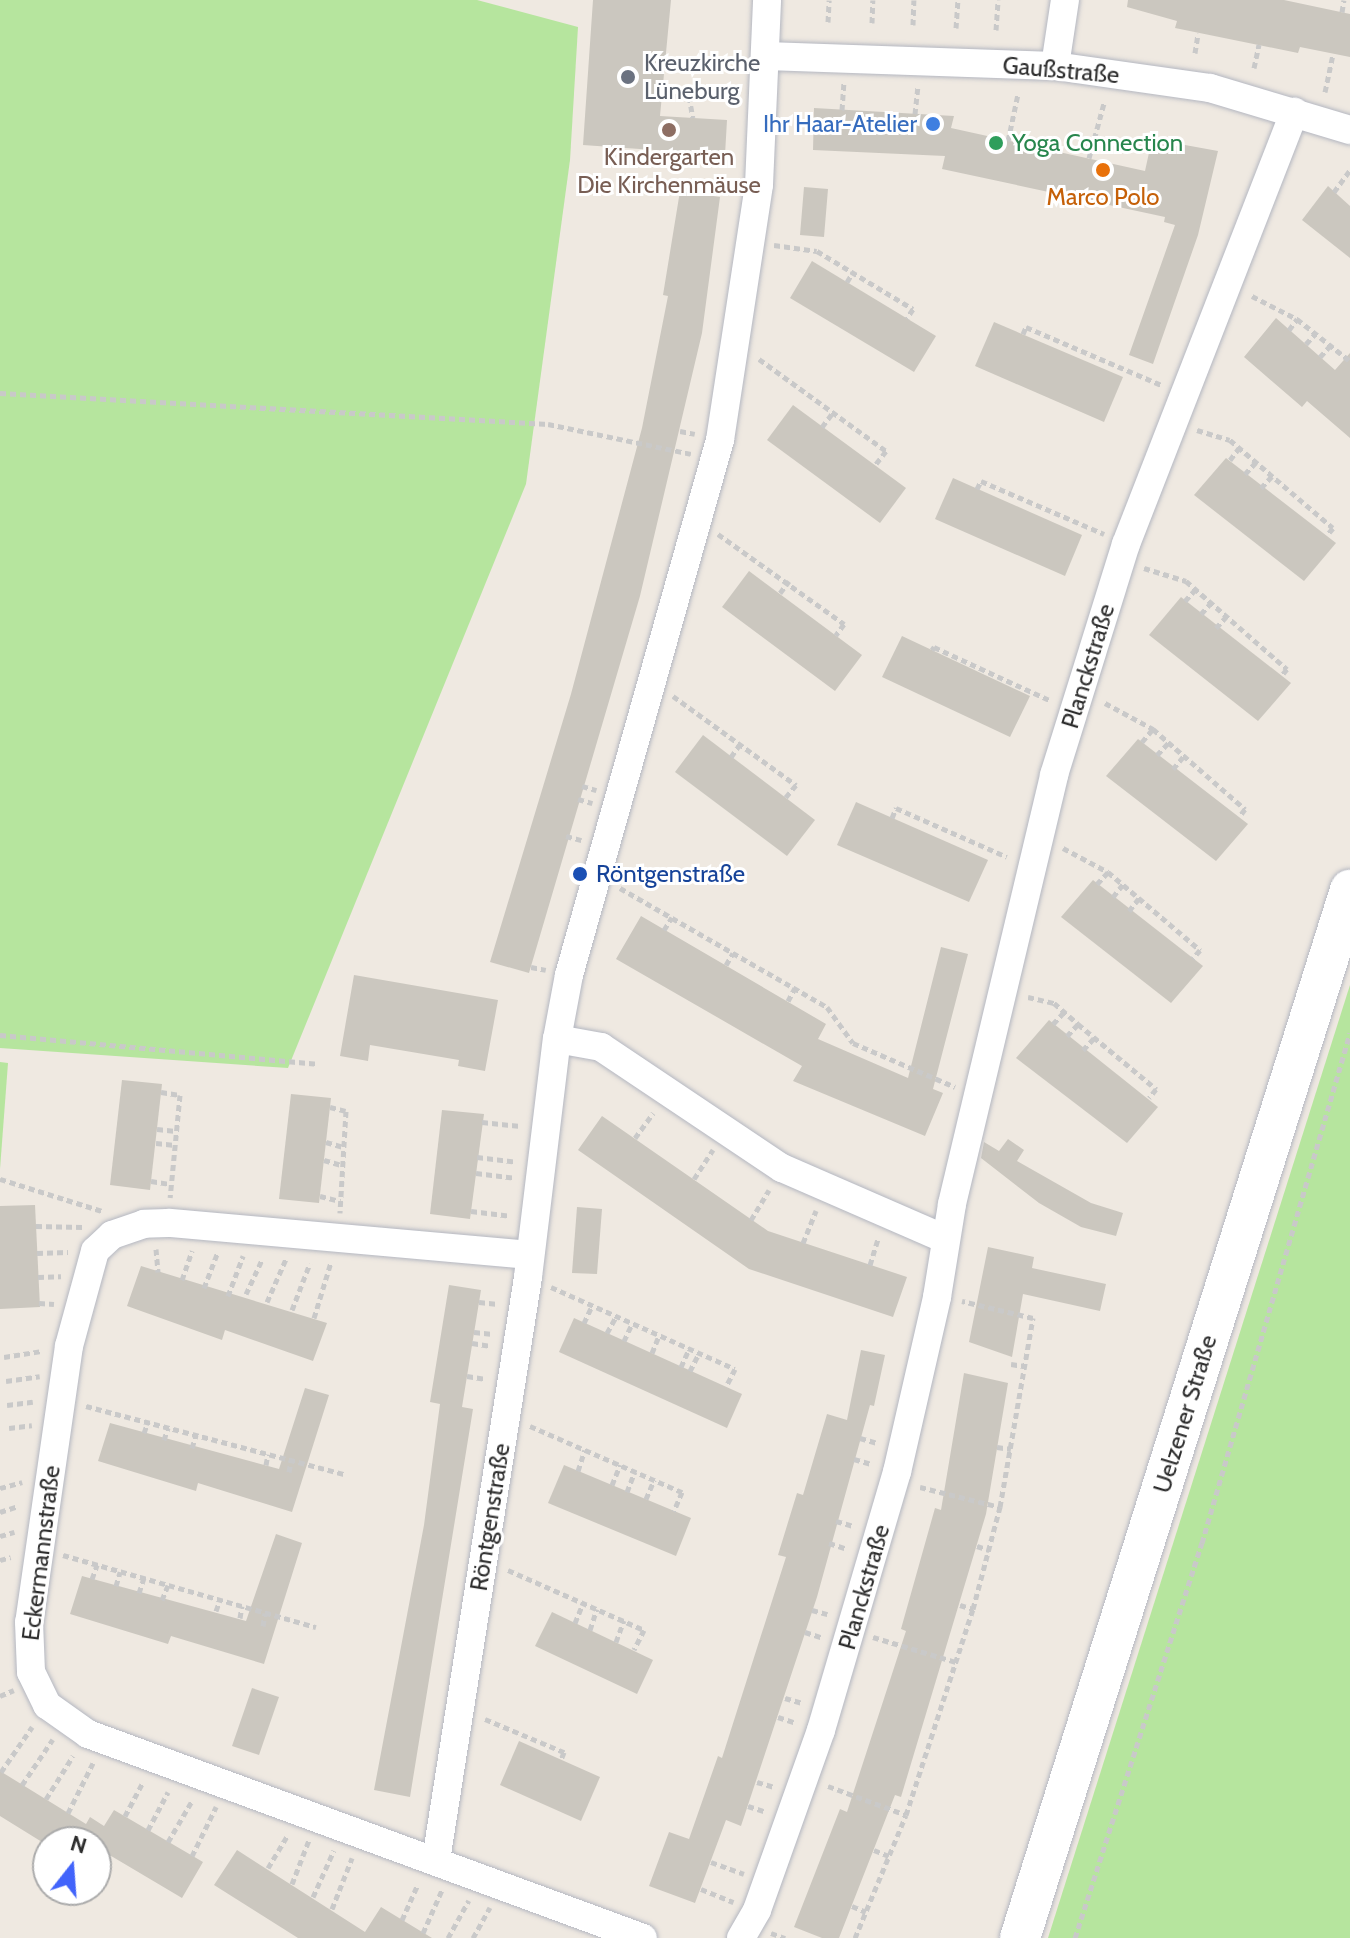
<!DOCTYPE html>
<meta charset="utf-8">
<style>
body{margin:0}
#map{position:relative;width:1350px;height:1938px;overflow:hidden;background:#efe9e1;font-family:Cabin,sans-serif}
div>[style]{position:absolute}
.green>*{inset:0;background:#b6e59e}
.building>*{inset:0;background:#cbc7bf}
.path>*{height:5px;margin-top:-2.5px;transform-origin:0;background:repeating-linear-gradient(90deg,#c9c9c9 0 6px,transparent 0 10px)}
.roads{filter:drop-shadow(0 0 2px #b4b7c1) drop-shadow(0 0 2px #b4b7c1)}
.street>*{height:28px;margin:-14px;padding:0 14px;transform-origin:14px;border-radius:14px;background:#fff}
.secondary>*{height:40px;margin:-20px;padding:0 20px;transform-origin:20px;border-radius:20px;background:#fff}
.dots>*{width:22px;height:22px;translate:-50% -50%;box-sizing:border-box;border:4px solid #fff;border-radius:50%}
span{translate:-50% -50%;white-space:nowrap;text-align:center;line-height:1.15;-webkit-text-stroke:6px #fff;paint-order:stroke}
.worship-label{font-size:24px;color:#5b616d}
.left{translate:0 -50%;text-align:left}
.street-label{font-size:24px;color:#2e2e2e}
.shop-label{font-size:24px;color:#366cbe}
.right{translate:-100% -50%;text-align:right}
.leisure-label{font-size:24px;color:#27864d}
.education-label{font-size:24px;color:#785e54}
.food-label{font-size:24px;color:#c56008}
.transit-label{font-size:24px;color:#164399}
.north{position:absolute;left:32px;top:1826px;width:80px;height:80px;box-sizing:border-box;background:#fff;border:2px solid #ababab;border-radius:50%;rotate:17deg;font-size:22px;font-weight:700;line-height:32px;text-align:center;color:#2e2e2e}
.north::after{content:'';display:block;margin:auto;width:28px;height:36px;background:#4264fb;clip-path:polygon(50% 0,100% 100%,50% 72%,0 100%)}
</style>
<div id="map">
<div class="green">
<div style="clip-path:polygon(0 0,477px 0,578px 27px,570px 160px,526px 484px,288px 1068px,0 1048px)"></div>
<div style="clip-path:polygon(1350px 985px,1350px 1938px,1048px 1938px)"></div>
<div style="clip-path:polygon(0 1062px,8px 1063px,0 1169px)"></div>
</div>
<div class="building">
<div style="clip-path:polygon(593px 0,671px 0,660px 116px,727px 120px,725px 155px,583px 145px)"></div>
<div style="clip-path:polygon(1128px 0,1284px 0,1350px 14px,1350px 57px,1300px 47px,1298px 53px,1175px 28px,1177px 21px,1127px 7px)"></div>
<div style="clip-path:polygon(814px 108px,954px 116px,951px 128px,1145px 171px,1152px 139px,1218px 151px,1198px 235px,1153px 364px,1129px 355px,1175px 225px,1164px 222px,1165px 217px,942px 169px,945px 156px,813px 150px)"></div>
<div style="clip-path:polygon(1328px 186px,1350px 206px,1350px 258px,1302px 220px)"></div>
<div style="clip-path:polygon(804px 187px,828px 189px,824px 237px,800px 235px)"></div>
<div style="clip-path:polygon(680px 191px,720px 197px,702px 333px,640px 596px,529px 973px,490px 962px,571px 694px,642px 428px,668px 296px,663px 295px)"></div>
<div style="clip-path:polygon(812px 261px,936px 336px,914px 372px,790px 298px)"></div>
<div style="clip-path:polygon(1276px 318px,1335px 370px,1350px 353px,1350px 438px,1307px 401px,1302px 407px,1244px 357px)"></div>
<div style="clip-path:polygon(994px 322px,1123px 377px,1104px 422px,975px 366px)"></div>
<div style="clip-path:polygon(793px 405px,906px 488px,880px 523px,767px 440px)"></div>
<div style="clip-path:polygon(1226px 458px,1336px 543px,1304px 581px,1194px 495px)"></div>
<div style="clip-path:polygon(953px 478px,1082px 535px,1065px 576px,935px 519px)"></div>
<div style="clip-path:polygon(749px 571px,862px 655px,835px 691px,722px 607px)"></div>
<div style="clip-path:polygon(1181px 597px,1291px 683px,1258px 721px,1149px 635px)"></div>
<div style="clip-path:polygon(902px 636px,1030px 696px,1010px 737px,882px 677px)"></div>
<div style="clip-path:polygon(703px 735px,815px 820px,787px 856px,675px 772px)"></div>
<div style="clip-path:polygon(1138px 739px,1248px 824px,1216px 861px,1106px 776px)"></div>
<div style="clip-path:polygon(856px 802px,988px 860px,969px 902px,837px 845px)"></div>
<div style="clip-path:polygon(1093px 880px,1203px 966px,1171px 1003px,1061px 917px)"></div>
<div style="clip-path:polygon(641px 916px,826px 1024px,818px 1039px,908px 1078px,941px 947px,968px 954px,933px 1089px,943px 1093px,925px 1136px,793px 1081px,802px 1066px,616px 959px)"></div>
<div style="clip-path:polygon(354px 975px,498px 1000px,485px 1071px,458px 1066px,459px 1060px,370px 1045px,368px 1061px,340px 1056px)"></div>
<div style="clip-path:polygon(1049px 1020px,1158px 1107px,1127px 1143px,1016px 1058px)"></div>
<div style="clip-path:polygon(122px 1080px,162px 1084px,150px 1190px,110px 1185px)"></div>
<div style="clip-path:polygon(291px 1094px,331px 1098px,319px 1203px,279px 1199px)"></div>
<div style="clip-path:polygon(442px 1110px,484px 1114px,470px 1219px,430px 1214px)"></div>
<div style="clip-path:polygon(602px 1116px,768px 1231px,907px 1277px,893px 1317px,749px 1269px,578px 1150px)"></div>
<div style="clip-path:polygon(1008px 1139px,1024px 1150px,1017px 1161px,1091px 1203px,1123px 1213px,1116px 1236px,1081px 1227px,1039px 1203px,981px 1158px,984px 1142px,999px 1151px)"></div>
<div style="clip-path:polygon(35px 1205px,40px 1307px,0 1309px,0 1206px)"></div>
<div style="clip-path:polygon(577px 1207px,602px 1209px,597px 1274px,572px 1273px)"></div>
<div style="clip-path:polygon(988px 1247px,1034px 1257px,1032px 1268px,1106px 1284px,1100px 1311px,1023px 1294px,1012px 1357px,969px 1342px)"></div>
<div style="clip-path:polygon(141px 1266px,327px 1323px,313px 1361px,225px 1330px,222px 1340px,127px 1306px)"></div>
<div style="clip-path:polygon(449px 1285px,481px 1290px,462px 1407px,473px 1409px,410px 1797px,374px 1790px,424px 1525px,440px 1404px,430px 1402px)"></div>
<div style="clip-path:polygon(574px 1318px,742px 1394px,727px 1428px,559px 1352px)"></div>
<div style="clip-path:polygon(861px 1350px,885px 1355px,874px 1406px,870px 1405px,817px 1597px,741px 1826px,726px 1820px,695px 1903px,649px 1886px,669px 1832px,689px 1839px,718px 1756px,722px 1758px,786px 1557px,778px 1555px,797px 1493px,803px 1495px,827px 1414px,847px 1420px)"></div>
<div style="clip-path:polygon(964px 1373px,1008px 1383px,986px 1514px,901px 1797px,895px 1795px,839px 1938px,822px 1938px,794px 1927px,840px 1809px,847px 1812px,906px 1631px,901px 1629px,935px 1508px,941px 1510px)"></div>
<div style="clip-path:polygon(305px 1388px,329px 1395px,292px 1512px,198px 1483px,196px 1491px,98px 1461px,110px 1423px,279px 1469px)"></div>
<div style="clip-path:polygon(564px 1465px,691px 1518px,676px 1556px,548px 1503px)"></div>
<div style="clip-path:polygon(276px 1534px,302px 1543px,264px 1664px,171px 1636px,168px 1644px,70px 1614px,82px 1576px,246px 1621px)"></div>
<div style="clip-path:polygon(552px 1612px,653px 1660px,637px 1694px,535px 1646px)"></div>
<div style="clip-path:polygon(252px 1688px,279px 1697px,259px 1755px,232px 1746px)"></div>
<div style="clip-path:polygon(519px 1741px,600px 1777px,581px 1821px,500px 1785px)"></div>
<div style="clip-path:polygon(0 1771px,86px 1824px,90px 1817px,104px 1826px,114px 1810px,203px 1862px,182px 1898px,96px 1847px,96px 1842px,42px 1842px,0 1816px)"></div>
<div style="clip-path:polygon(237px 1850px,365px 1932px,381px 1907px,432px 1938px,298px 1938px,214px 1885px)"></div>
</div>
<div class="path">
<div style="left:1342px;top:12px;width:12px;rotate:-81deg"></div>
<div style="left:828px;top:22px;width:22px;rotate:-87deg"></div>
<div style="left:872px;top:23px;width:23px;rotate:-88deg"></div>
<div style="left:913px;top:25px;width:25px;rotate:-88deg"></div>
<div style="left:956px;top:28px;width:28px;rotate:-86deg"></div>
<div style="left:996px;top:30px;width:30px;rotate:-86deg"></div>
<div style="left:1195px;top:53px;width:20px;rotate:-81deg"></div>
<div style="left:1254px;top:68px;width:24px;rotate:-78deg"></div>
<div style="left:1325px;top:92px;width:39px;rotate:-78deg"></div>
<div style="left:653px;top:95px;width:83px;rotate:2.1deg"></div>
<div style="left:689px;top:96px;width:22px;rotate:80deg"></div>
<div style="left:842px;top:110px;width:27px;rotate:-86deg"></div>
<div style="left:915px;top:114px;width:27px;rotate:-84deg"></div>
<div style="left:1008px;top:141px;width:48px;rotate:-78deg"></div>
<div style="left:1089px;top:158px;width:57px;rotate:-74.7deg"></div>
<div style="left:1334px;top:192px;width:27px;rotate:-54deg"></div>
<div style="left:774px;top:245px;width:43px;rotate:7.9deg"></div>
<div style="left:817px;top:251px;width:112px;rotate:31.1deg"></div>
<div style="left:913px;top:309px;width:11px;rotate:124deg"></div>
<div style="left:847px;top:282px;width:12px;rotate:-59deg"></div>
<div style="left:1252px;top:296px;width:51px;rotate:27.1deg"></div>
<div style="left:1297px;top:319px;width:68px;rotate:38.4deg"></div>
<div style="left:1289px;top:330px;width:14px;rotate:-54deg"></div>
<div style="left:1023px;top:334px;width:8px;rotate:-67deg"></div>
<div style="left:1026px;top:327px;width:147px;rotate:23.2deg"></div>
<div style="left:1306px;top:344px;width:13px;rotate:-48deg"></div>
<div style="left:1320px;top:357px;width:15px;rotate:-48deg"></div>
<div style="left:759px;top:359px;width:157px;rotate:35.9deg"></div>
<div style="left:886px;top:451px;width:18px;rotate:128deg"></div>
<div style="left:0;top:393px;width:549px;rotate:3.24deg"></div>
<div style="left:548px;top:424px;width:146px;rotate:11.8deg"></div>
<div style="left:822px;top:427px;width:20px;rotate:-53deg"></div>
<div style="left:1197px;top:430px;width:34px;rotate:17deg"></div>
<div style="left:1230px;top:440px;width:135px;rotate:40.5deg"></div>
<div style="left:1333px;top:528px;width:9px;rotate:131deg"></div>
<div style="left:680px;top:431px;width:15px;rotate:11deg"></div>
<div style="left:1230px;top:460px;width:15px;rotate:-53deg"></div>
<div style="left:1245px;top:474px;width:16px;rotate:-47deg"></div>
<div style="left:1261px;top:488px;width:16px;rotate:-47deg"></div>
<div style="left:977px;top:489px;width:9px;rotate:-63deg"></div>
<div style="left:981px;top:481px;width:134px;rotate:23.3deg"></div>
<div style="left:718px;top:534px;width:155px;rotate:35.5deg"></div>
<div style="left:844px;top:624px;width:14px;rotate:126deg"></div>
<div style="left:1144px;top:568px;width:44px;rotate:17.2deg"></div>
<div style="left:1186px;top:581px;width:134px;rotate:41.1deg"></div>
<div style="left:1287px;top:669px;width:8px;rotate:130deg"></div>
<div style="left:780px;top:593px;width:15px;rotate:-53deg"></div>
<div style="left:1185px;top:601px;width:15px;rotate:-48deg"></div>
<div style="left:1201px;top:614px;width:15px;rotate:-48deg"></div>
<div style="left:1216px;top:628px;width:15px;rotate:-48deg"></div>
<div style="left:932px;top:650px;width:4px;rotate:-56deg"></div>
<div style="left:934px;top:647px;width:127px;rotate:24.7deg"></div>
<div style="left:673px;top:696px;width:152px;rotate:35.9deg"></div>
<div style="left:796px;top:785px;width:16px;rotate:130deg"></div>
<div style="left:1105px;top:703px;width:55px;rotate:28.4deg"></div>
<div style="left:1153px;top:729px;width:122px;rotate:41deg"></div>
<div style="left:1245px;top:809px;width:10px;rotate:127deg"></div>
<div style="left:1142px;top:742px;width:17px;rotate:-50deg"></div>
<div style="left:1157px;top:755px;width:18px;rotate:-47deg"></div>
<div style="left:731px;top:757px;width:16px;rotate:-55deg"></div>
<div style="left:1173px;top:769px;width:17px;rotate:-50deg"></div>
<div style="left:582px;top:786px;width:15px;rotate:16deg"></div>
<div style="left:578px;top:799px;width:15px;rotate:16deg"></div>
<div style="left:892px;top:818px;width:11px;rotate:-68deg"></div>
<div style="left:896px;top:808px;width:121px;rotate:23.8deg"></div>
<div style="left:566px;top:836px;width:16px;rotate:15deg"></div>
<div style="left:1063px;top:848px;width:51px;rotate:28.1deg"></div>
<div style="left:1108px;top:872px;width:121px;rotate:40.3deg"></div>
<div style="left:1200px;top:950px;width:11px;rotate:131deg"></div>
<div style="left:1097px;top:884px;width:16px;rotate:-47deg"></div>
<div style="left:620px;top:888px;width:239px;rotate:29.9deg"></div>
<div style="left:827px;top:1007px;width:44px;rotate:54.2deg"></div>
<div style="left:853px;top:1043px;width:111px;rotate:23.3deg"></div>
<div style="left:1113px;top:897px;width:16px;rotate:-52deg"></div>
<div style="left:1129px;top:911px;width:16px;rotate:-52deg"></div>
<div style="left:664px;top:930px;width:15px;rotate:-58deg"></div>
<div style="left:726px;top:965px;width:14px;rotate:-60deg"></div>
<div style="left:531px;top:967px;width:15px;rotate:11deg"></div>
<div style="left:1028px;top:997px;width:27px;rotate:13deg"></div>
<div style="left:1054px;top:1003px;width:32px;rotate:41deg"></div>
<div style="left:1078px;top:1024px;width:102px;rotate:39.8deg"></div>
<div style="left:1156px;top:1089px;width:11px;rotate:128deg"></div>
<div style="left:788px;top:1001px;width:15px;rotate:-62deg"></div>
<div style="left:1053px;top:1024px;width:16px;rotate:-47deg"></div>
<div style="left:0;top:1035px;width:318px;rotate:5.2deg"></div>
<div style="left:1067px;top:1036px;width:16px;rotate:-47deg"></div>
<div style="left:1083px;top:1050px;width:16px;rotate:-47deg"></div>
<div style="left:161px;top:1092px;width:19px;rotate:9deg"></div>
<div style="left:180px;top:1095px;width:103px;rotate:95.5deg"></div>
<div style="left:330px;top:1107px;width:16px;rotate:14deg"></div>
<div style="left:346px;top:1111px;width:102px;rotate:93.4deg"></div>
<div style="left:482px;top:1122px;width:39px;rotate:6deg"></div>
<div style="left:157px;top:1129px;width:19px;rotate:6deg"></div>
<div style="left:635px;top:1138px;width:31px;rotate:-54deg"></div>
<div style="left:326px;top:1142px;width:19px;rotate:16deg"></div>
<div style="left:156px;top:1143px;width:19px;rotate:6deg"></div>
<div style="left:477px;top:1157px;width:39px;rotate:7deg"></div>
<div style="left:324px;top:1160px;width:19px;rotate:16deg"></div>
<div style="left:476px;top:1173px;width:39px;rotate:7deg"></div>
<div style="left:0;top:1179px;width:107px;rotate:17.4deg"></div>
<div style="left:694px;top:1179px;width:35px;rotate:-57deg"></div>
<div style="left:151px;top:1181px;width:20px;rotate:9deg"></div>
<div style="left:320px;top:1196px;width:21px;rotate:14deg"></div>
<div style="left:471px;top:1211px;width:39px;rotate:7deg"></div>
<div style="left:751px;top:1220px;width:35px;rotate:-59deg"></div>
<div style="left:36px;top:1226px;width:47px;rotate:1.2deg"></div>
<div style="left:803px;top:1243px;width:35px;rotate:-68deg"></div>
<div style="left:156px;top:1249px;width:23px;rotate:85deg"></div>
<div style="left:37px;top:1253px;width:31px;rotate:-2deg"></div>
<div style="left:870px;top:1265px;width:27px;rotate:-73deg"></div>
<div style="left:38px;top:1277px;width:23px;rotate:-2deg"></div>
<div style="left:182px;top:1280px;width:31px;rotate:-71deg"></div>
<div style="left:551px;top:1287px;width:201px;rotate:24deg"></div>
<div style="left:735px;top:1369px;width:20px;rotate:117deg"></div>
<div style="left:204px;top:1288px;width:39px;rotate:-69deg"></div>
<div style="left:246px;top:1294px;width:38px;rotate:-65deg"></div>
<div style="left:228px;top:1296px;width:43px;rotate:-69.4deg"></div>
<div style="left:267px;top:1302px;width:47px;rotate:-66.2deg"></div>
<div style="left:479px;top:1302px;width:19px;rotate:6deg"></div>
<div style="left:39px;top:1303px;width:15px;rotate:4deg"></div>
<div style="left:292px;top:1310px;width:50px;rotate:-69deg"></div>
<div style="left:314px;top:1318px;width:59px;rotate:-73.1deg"></div>
<div style="left:584px;top:1323px;width:19px;rotate:-65deg"></div>
<div style="left:474px;top:1332px;width:19px;rotate:6deg"></div>
<div style="left:607px;top:1333px;width:18px;rotate:-61deg"></div>
<div style="left:624px;top:1341px;width:19px;rotate:-65deg"></div>
<div style="left:472px;top:1343px;width:19px;rotate:9deg"></div>
<div style="left:652px;top:1353px;width:18px;rotate:-68deg"></div>
<div style="left:4px;top:1357px;width:39px;rotate:-9deg"></div>
<div style="left:1011px;top:1364px;width:13px;rotate:9deg"></div>
<div style="left:681px;top:1367px;width:20px;rotate:-66deg"></div>
<div style="left:690px;top:1371px;width:20px;rotate:-63deg"></div>
<div style="left:467px;top:1376px;width:19px;rotate:9deg"></div>
<div style="left:6px;top:1381px;width:34px;rotate:-8deg"></div>
<div style="left:7px;top:1405px;width:26px;rotate:-7deg"></div>
<div style="left:86px;top:1406px;width:267px;rotate:14.8deg"></div>
<div style="left:530px;top:1426px;width:166px;rotate:23.5deg"></div>
<div style="left:682px;top:1492px;width:21px;rotate:113deg"></div>
<div style="left:9px;top:1428px;width:23px;rotate:-7deg"></div>
<div style="left:144px;top:1433px;width:12px;rotate:-70deg"></div>
<div style="left:860px;top:1438px;width:19px;rotate:16deg"></div>
<div style="left:164px;top:1440px;width:13px;rotate:-72deg"></div>
<div style="left:997px;top:1447px;width:14px;rotate:8deg"></div>
<div style="left:192px;top:1448px;width:14px;rotate:-73deg"></div>
<div style="left:854px;top:1459px;width:19px;rotate:16deg"></div>
<div style="left:266px;top:1465px;width:11px;rotate:-80deg"></div>
<div style="left:578px;top:1471px;width:22px;rotate:-72deg"></div>
<div style="left:289px;top:1472px;width:12px;rotate:-81deg"></div>
<div style="left:612px;top:1485px;width:22px;rotate:-68deg"></div>
<div style="left:920px;top:1487px;width:82px;rotate:14deg"></div>
<div style="left:0;top:1488px;width:23px;rotate:-15deg"></div>
<div style="left:627px;top:1492px;width:22px;rotate:-69deg"></div>
<div style="left:646px;top:1499px;width:21px;rotate:-67deg"></div>
<div style="left:0;top:1512px;width:19px;rotate:-18deg"></div>
<div style="left:836px;top:1521px;width:19px;rotate:16deg"></div>
<div style="left:0;top:1536px;width:15px;rotate:-16deg"></div>
<div style="left:829px;top:1543px;width:19px;rotate:18deg"></div>
<div style="left:977px;top:1546px;width:13px;rotate:18deg"></div>
<div style="left:63px;top:1555px;width:263px;rotate:15.9deg"></div>
<div style="left:0;top:1560px;width:11px;rotate:-15deg"></div>
<div style="left:508px;top:1570px;width:149px;rotate:23.8deg"></div>
<div style="left:644px;top:1630px;width:22px;rotate:117deg"></div>
<div style="left:92px;top:1579px;width:15px;rotate:-70deg"></div>
<div style="left:116px;top:1586px;width:15px;rotate:-74deg"></div>
<div style="left:139px;top:1593px;width:16px;rotate:-72deg"></div>
<div style="left:162px;top:1600px;width:16px;rotate:-68deg"></div>
<div style="left:960px;top:1605px;width:14px;rotate:17deg"></div>
<div style="left:812px;top:1610px;width:16px;rotate:15deg"></div>
<div style="left:216px;top:1611px;width:12px;rotate:-70deg"></div>
<div style="left:240px;top:1618px;width:12px;rotate:-81deg"></div>
<div style="left:575px;top:1623px;width:22px;rotate:-68deg"></div>
<div style="left:263px;top:1626px;width:13px;rotate:-81deg"></div>
<div style="left:590px;top:1630px;width:22px;rotate:-72deg"></div>
<div style="left:805px;top:1632px;width:19px;rotate:18deg"></div>
<div style="left:873px;top:1637px;width:87px;rotate:16.8deg"></div>
<div style="left:616px;top:1642px;width:23px;rotate:-70deg"></div>
<div style="left:0;top:1696px;width:15px;rotate:-23deg"></div>
<div style="left:785px;top:1698px;width:19px;rotate:16deg"></div>
<div style="left:778px;top:1717px;width:19px;rotate:18deg"></div>
<div style="left:485px;top:1719px;width:86px;rotate:22.7deg"></div>
<div style="left:564px;top:1752px;width:9px;rotate:111deg"></div>
<div style="left:1px;top:1772px;width:55px;rotate:-55.4deg"></div>
<div style="left:757px;top:1782px;width:19px;rotate:16deg"></div>
<div style="left:22px;top:1785px;width:55px;rotate:-56deg"></div>
<div style="left:828px;top:1786px;width:83px;rotate:20.4deg"></div>
<div style="left:46px;top:1799px;width:51px;rotate:-57.9deg"></div>
<div style="left:748px;top:1806px;width:19px;rotate:18deg"></div>
<div style="left:68px;top:1813px;width:56px;rotate:-63.4deg"></div>
<div style="left:125px;top:1816px;width:38px;rotate:-62deg"></div>
<div style="left:148px;top:1830px;width:43px;rotate:-62.2deg"></div>
<div style="left:168px;top:1842px;width:48px;rotate:-59.7deg"></div>
<div style="left:874px;top:1850px;width:16px;rotate:22deg"></div>
<div style="left:192px;top:1856px;width:55px;rotate:-63.9deg"></div>
<div style="left:711px;top:1862px;width:35px;rotate:20deg"></div>
<div style="left:268px;top:1868px;width:39px;rotate:-59deg"></div>
<div style="left:292px;top:1884px;width:47px;rotate:-68.9deg"></div>
<div style="left:701px;top:1889px;width:35px;rotate:22deg"></div>
<div style="left:313px;top:1897px;width:51px;rotate:-65.9deg"></div>
<div style="left:852px;top:1906px;width:15px;rotate:23deg"></div>
<div style="left:332px;top:1909px;width:55px;rotate:-68.6deg"></div>
<div style="left:402px;top:1920px;width:39px;rotate:-66deg"></div>
<div style="left:423px;top:1933px;width:47px;rotate:-66.2deg"></div>
<div style="left:771px;top:1933px;width:15px;rotate:20deg"></div>
<div style="left:448px;top:1938px;width:43px;rotate:-61.1deg"></div>
<div style="left:473px;top:1938px;width:35px;rotate:-61deg"></div>
<div style="left:855px;top:1938px;width:133px;rotate:-67.5deg"></div>
<div style="left:906px;top:1815px;width:217px;rotate:-72deg"></div>
<div style="left:973px;top:1609px;width:106px;rotate:-75.2deg"></div>
<div style="left:1000px;top:1507px;width:192px;rotate:-80.1deg"></div>
<div style="left:1033px;top:1318px;width:73px;rotate:-166.5deg"></div>
<div style="left:1075px;top:1938px;width:415px;rotate:-72.2deg"></div>
<div style="left:1202px;top:1543px;width:531px;rotate:-73.82deg"></div>
</div>
<div class="roads">
<div class="street">
<div style="left:766px;top:56px;width:289px;rotate:2deg"></div>
<div style="left:1055px;top:66px;width:157px;rotate:8.1deg"></div>
<div style="left:1210px;top:88px;width:146px;rotate:16.7deg"></div>
<div style="left:1055px;top:66px;width:67px;rotate:-81.4deg"></div>
<div style="left:557px;top:1039px;width:45px;rotate:10.3deg"></div>
<div style="left:601px;top:1047px;width:218px;rotate:33.8deg"></div>
<div style="left:782px;top:1168px;width:178px;rotate:23.5deg"></div>
<div style="left:530px;top:1255px;width:363px;rotate:-174.9deg"></div>
<div style="left:168px;top:1223px;width:24px;rotate:178deg"></div>
<div style="left:144px;top:1224px;width:34px;rotate:161deg"></div>
<div style="left:112px;top:1235px;width:23px;rotate:137deg"></div>
<div style="left:95px;top:1251px;width:98px;rotate:105.3deg"></div>
<div style="left:69px;top:1346px;width:279px;rotate:98.2deg"></div>
<div style="left:29px;top:1622px;width:50px;rotate:87.7deg"></div>
<div style="left:31px;top:1672px;width:37px;rotate:64deg"></div>
<div style="left:47px;top:1705px;width:50px;rotate:35.3deg"></div>
<div style="left:88px;top:1734px;width:591px;rotate:20.18deg"></div>
<div style="left:436px;top:1860px;width:590px;rotate:-81.03deg"></div>
<div style="left:528px;top:1277px;width:240px;rotate:-83.1deg"></div>
<div style="left:557px;top:1039px;width:65px;rotate:-79.4deg"></div>
<div style="left:569px;top:975px;width:556px;rotate:-74.24deg"></div>
<div style="left:720px;top:440px;width:258px;rotate:-81.3deg"></div>
<div style="left:759px;top:185px;width:185px;rotate:-87.5deg"></div>
<div style="left:741px;top:1938px;width:32px;rotate:-60deg"></div>
<div style="left:757px;top:1910px;width:191px;rotate:-70.4deg"></div>
<div style="left:821px;top:1730px;width:269px;rotate:-73.6deg"></div>
<div style="left:897px;top:1472px;width:180px;rotate:-77.1deg"></div>
<div style="left:937px;top:1297px;width:94px;rotate:-80.8deg"></div>
<div style="left:952px;top:1204px;width:441px;rotate:-76.6deg"></div>
<div style="left:1054px;top:775px;width:242px;rotate:-72.7deg"></div>
<div style="left:1126px;top:544px;width:464px;rotate:-68.7deg"></div>
</div>
<div class="secondary">
<div style="left:1020px;top:1938px;width:1099px;rotate:-72.52deg"></div>
</div>
</div>
<div class="dots">
<div style="left:628px;top:77px;background:#6b7280"></div>
<div style="left:933px;top:124px;background:#3f7fe0"></div>
<div style="left:669px;top:130px;background:#8d6e63"></div>
<div style="left:996px;top:143px;background:#2e9e5b"></div>
<div style="left:1103px;top:170px;background:#e8710a"></div>
<div style="left:580px;top:874px;background:#1a4fb4"></div>
</div>
<div class="worship-label">
<span class="left" style="left:644px;top:77px">Kreuzkirche<br>Lüneburg</span>
</div>
<div class="street-label">
<span style="left:1061px;top:70px;rotate:5deg">Gaußstraße</span>
<span style="left:1088px;top:666px;rotate:-73deg">Planckstraße</span>
<span style="left:1185px;top:1414px;rotate:-73deg">Uelzener Straße</span>
<span style="left:490px;top:1517px;rotate:-81deg">Röntgenstraße</span>
<span style="left:41px;top:1553px;rotate:-83deg">Eckermannstraße</span>
<span style="left:864px;top:1587px;rotate:-74deg">Planckstraße</span>
</div>
<div class="shop-label">
<span class="right" style="left:917px;top:124px">Ihr Haar-Atelier</span>
</div>
<div class="leisure-label">
<span class="left" style="left:1012px;top:143px">Yoga Connection</span>
</div>
<div class="education-label">
<span style="left:669px;top:171px">Kindergarten<br>Die Kirchenmäuse</span>
</div>
<div class="food-label">
<span style="left:1103px;top:197px">Marco Polo</span>
</div>
<div class="transit-label">
<span class="left" style="left:596px;top:874px">Röntgenstraße</span>
</div>
<div class="north">N</div>
</div>
